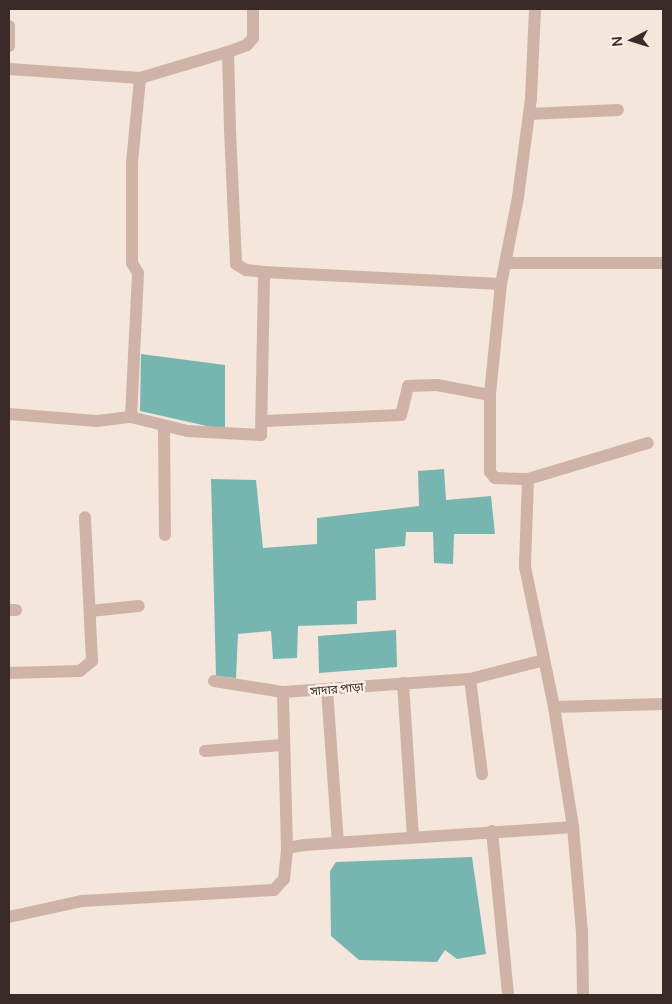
<!DOCTYPE html>
<meta charset="utf-8">
<style>
body{margin:0}
#map{position:relative;width:672px;height:1004px;overflow:hidden;background:#f5e6dc;font-family:Manrope,"Noto Sans Bengali",sans-serif}
div>[style]{position:absolute}
.water>*{inset:0;background:#77b6b0}
.minor>*{height:12px;margin:-6px;padding:0 6px;transform-origin:6px;border-radius:6px;background:#cfb3a6}
span{translate:-50% -50%;white-space:nowrap;text-align:center;line-height:1.15;-webkit-text-stroke:4.5px #fcf1e9;paint-order:stroke}
.street-label{font-size:12px;color:#3a2b28}
.frame{position:absolute;inset:0;border:10px solid #3a2b28;pointer-events:none}
.north{position:absolute;left:607px;top:15px;width:50px;height:50px;-webkit-text-stroke:4px #fcf1e9;paint-order:stroke;rotate:265deg;font-size:14px;font-weight:700;line-height:20px;text-align:center;color:#3a2b28}
.north::after{content:'';display:block;margin:auto;width:18px;height:22px;background:#3a2b28;clip-path:polygon(50% 0,100% 100%,50% 72%,0 100%)}
</style>
<div id="map">
<div class="water">
<div style="clip-path:polygon(141px 354px,225px 365px,225px 430px,140px 411px)"></div>
<div style="clip-path:polygon(444px 469px,446px 500px,491px 496px,495px 534px,454px 534px,453px 564px,434px 563px,433px 532px,406px 532px,405px 546px,375px 549px,376px 600px,357px 601px,357px 624px,298px 626px,297px 658px,273px 659px,271px 631px,238px 634px,236px 678px,216px 676px,211px 479px,256px 480px,263px 548px,317px 544px,317px 518px,419px 506px,418px 471px)"></div>
<div style="clip-path:polygon(396px 630px,397px 667px,319px 673px,318px 636px)"></div>
<div style="clip-path:polygon(472px 857px,486px 954px,457px 959px,445px 950px,437px 962px,359px 960px,331px 936px,330px 871px,336px 862px)"></div>
</div>
<div class="minor">
<div style="left:253px;top:9px;width:29px;rotate:90deg"></div>
<div style="left:253px;top:38px;width:9px;rotate:131deg"></div>
<div style="left:247px;top:45px;width:20px;rotate:160deg"></div>
<div style="left:228px;top:52px;width:78px;rotate:88.5deg"></div>
<div style="left:230px;top:130px;width:134px;rotate:87.4deg"></div>
<div style="left:236px;top:264px;width:12px;rotate:31deg"></div>
<div style="left:246px;top:270px;width:18px;rotate:6deg"></div>
<div style="left:9px;top:26px;width:20px;rotate:90deg"></div>
<div style="left:9px;top:69px;width:131px;rotate:3.9deg"></div>
<div style="left:529px;top:114px;width:89px;rotate:-2.6deg"></div>
<div style="left:506px;top:263px;width:157px"></div>
<div style="left:501px;top:284px;width:89px;rotate:-78.9deg"></div>
<div style="left:518px;top:197px;width:100px;rotate:-82.5deg"></div>
<div style="left:531px;top:98px;width:89px;rotate:-87.4deg"></div>
<div style="left:9px;top:414px;width:88px;rotate:4.5deg"></div>
<div style="left:97px;top:421px;width:34px;rotate:-7deg"></div>
<div style="left:131px;top:417px;width:58px;rotate:14deg"></div>
<div style="left:187px;top:431px;width:74px;rotate:3.1deg"></div>
<div style="left:261px;top:435px;width:163px;rotate:-88.9deg"></div>
<div style="left:264px;top:272px;width:237px;rotate:2.9deg"></div>
<div style="left:501px;top:284px;width:112px;rotate:95.7deg"></div>
<div style="left:490px;top:395px;width:77px;rotate:90deg"></div>
<div style="left:490px;top:472px;width:8px;rotate:50deg"></div>
<div style="left:495px;top:478px;width:33px;rotate:2deg"></div>
<div style="left:528px;top:479px;width:88px;rotate:92deg"></div>
<div style="left:525px;top:567px;width:143px;rotate:78.3deg"></div>
<div style="left:554px;top:707px;width:121px;rotate:81deg"></div>
<div style="left:573px;top:827px;width:104px;rotate:85.1deg"></div>
<div style="left:582px;top:931px;width:64px;rotate:89.1deg"></div>
<div style="left:131px;top:417px;width:144px;rotate:-87.2deg"></div>
<div style="left:138px;top:273px;width:12px;rotate:-121deg"></div>
<div style="left:132px;top:263px;width:100px;rotate:-90deg"></div>
<div style="left:132px;top:163px;width:85px;rotate:-84.6deg"></div>
<div style="left:140px;top:78px;width:92px;rotate:-16.5deg"></div>
<div style="left:264px;top:421px;width:137px;rotate:-2.5deg"></div>
<div style="left:401px;top:415px;width:30px;rotate:-76deg"></div>
<div style="left:408px;top:386px;width:29px;rotate:-2deg"></div>
<div style="left:437px;top:385px;width:54px;rotate:10.7deg"></div>
<div style="left:164px;top:428px;width:107px;rotate:89.5deg"></div>
<div style="left:528px;top:479px;width:125px;rotate:-16.7deg"></div>
<div style="left:9px;top:610px;width:7px"></div>
<div style="left:90px;top:611px;width:49px;rotate:-5.8deg"></div>
<div style="left:9px;top:673px;width:71px;rotate:-1.6deg"></div>
<div style="left:80px;top:671px;width:16px;rotate:-40deg"></div>
<div style="left:92px;top:661px;width:144px;rotate:-92.8deg"></div>
<div style="left:470px;top:679px;width:96px;rotate:82.8deg"></div>
<div style="left:214px;top:681px;width:70px;rotate:9.1deg"></div>
<div style="left:403px;top:683px;width:154px;rotate:86.3deg"></div>
<div style="left:327px;top:690px;width:152px;rotate:85.9deg"></div>
<div style="left:554px;top:707px;width:109px;rotate:-1.6deg"></div>
<div style="left:205px;top:751px;width:77px;rotate:-4.5deg"></div>
<div style="left:492px;top:831px;width:165px;rotate:84.4deg"></div>
<div style="left:287px;top:848px;width:156px;rotate:-91.5deg"></div>
<div style="left:283px;top:692px;width:187px;rotate:-4deg"></div>
<div style="left:470px;top:679px;width:76px;rotate:-14.4deg"></div>
<div style="left:9px;top:917px;width:75px;rotate:-12.4deg"></div>
<div style="left:82px;top:901px;width:192px;rotate:-3.3deg"></div>
<div style="left:274px;top:890px;width:15px;rotate:-48deg"></div>
<div style="left:284px;top:879px;width:31px;rotate:-84deg"></div>
<div style="left:287px;top:848px;width:17px;rotate:-10deg"></div>
<div style="left:304px;top:845px;width:270px;rotate:-3.8deg"></div>
</div>
<div class="street-label">
<span style="left:337px;top:689px;rotate:-5deg">সাদার পাড়া</span>
</div>
<div class="frame"></div>
<div class="north">N</div>
</div>
